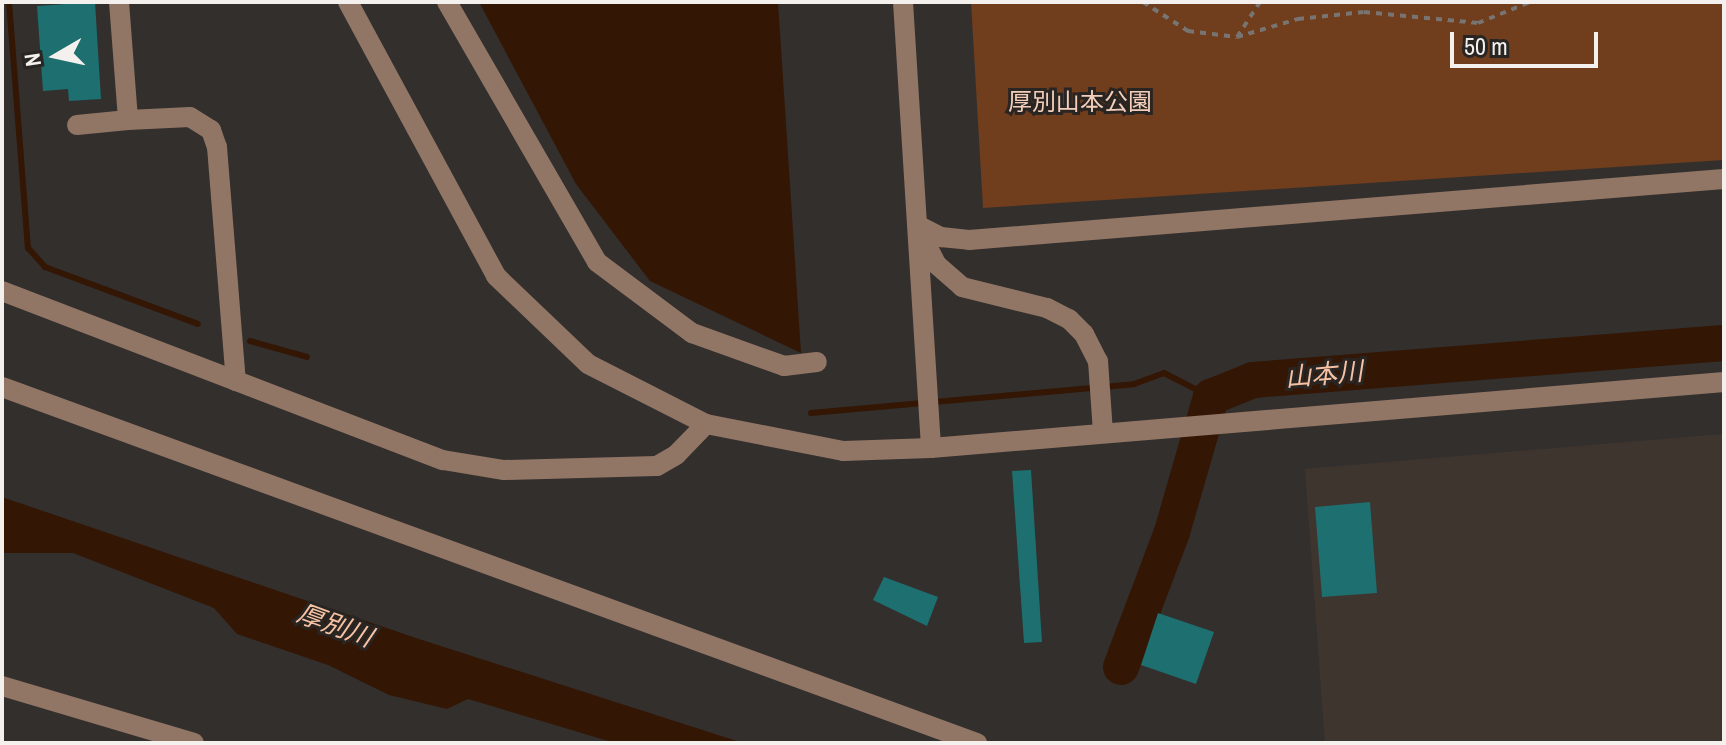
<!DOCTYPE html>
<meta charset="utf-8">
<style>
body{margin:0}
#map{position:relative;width:1726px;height:745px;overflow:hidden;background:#332f2d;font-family:"Archivo Narrow","Noto Sans JP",sans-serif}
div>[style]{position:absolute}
.built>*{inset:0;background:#3f352f}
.green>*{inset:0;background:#703d1d}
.water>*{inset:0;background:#331604}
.stream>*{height:6px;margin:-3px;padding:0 3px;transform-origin:3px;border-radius:3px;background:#331604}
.river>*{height:36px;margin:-18px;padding:0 18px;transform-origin:18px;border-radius:18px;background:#331604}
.building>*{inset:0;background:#1e6f70}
.path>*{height:4px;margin-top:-2px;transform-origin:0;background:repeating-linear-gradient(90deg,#777472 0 6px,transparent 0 12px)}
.minor>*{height:20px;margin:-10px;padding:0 10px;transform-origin:10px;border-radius:10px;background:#917565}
span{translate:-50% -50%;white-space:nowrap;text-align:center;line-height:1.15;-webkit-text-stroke:6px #292523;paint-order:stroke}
.park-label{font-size:24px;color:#f3ceba}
.water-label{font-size:26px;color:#f7c1a3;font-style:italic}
.frame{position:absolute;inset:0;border:4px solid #f3f0ee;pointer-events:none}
.north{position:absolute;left:16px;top:16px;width:80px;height:80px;-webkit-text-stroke:6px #292523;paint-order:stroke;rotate:261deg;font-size:22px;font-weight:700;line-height:32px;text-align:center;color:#f3f0ee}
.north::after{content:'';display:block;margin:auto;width:28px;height:36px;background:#f3f0ee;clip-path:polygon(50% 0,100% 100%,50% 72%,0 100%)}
.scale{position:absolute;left:1450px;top:32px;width:148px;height:36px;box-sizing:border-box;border:4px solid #f3f0ee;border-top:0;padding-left:10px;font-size:24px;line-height:28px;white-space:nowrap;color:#f3f0ee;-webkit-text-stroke:6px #292523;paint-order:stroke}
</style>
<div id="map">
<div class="built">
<div style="clip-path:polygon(1724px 434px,1724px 743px,1325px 743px,1305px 469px)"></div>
</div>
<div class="green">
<div style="clip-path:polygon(971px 2px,1724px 2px,1724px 160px,983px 208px)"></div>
</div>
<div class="water">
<div style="clip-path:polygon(479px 2px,778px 2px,801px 353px,650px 281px,576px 184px)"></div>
<div style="clip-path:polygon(2px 497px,416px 638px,743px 743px,615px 743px,468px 699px,447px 709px,389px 695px,328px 665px,237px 634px,214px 608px,73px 553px,2px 553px)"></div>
</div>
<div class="stream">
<div style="left:9px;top:2px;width:247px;rotate:85.6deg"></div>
<div style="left:28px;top:248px;width:25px;rotate:48deg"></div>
<div style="left:45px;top:267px;width:163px;rotate:20.4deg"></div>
<div style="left:250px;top:341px;width:59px;rotate:15.7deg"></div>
<div style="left:811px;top:413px;width:324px;rotate:-5.1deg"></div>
<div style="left:1134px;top:384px;width:32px;rotate:-20deg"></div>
<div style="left:1164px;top:373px;width:53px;rotate:27.1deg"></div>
</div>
<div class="river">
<div style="left:1121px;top:667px;width:144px;rotate:-69.3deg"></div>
<div style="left:1172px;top:532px;width:141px;rotate:-73.9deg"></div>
<div style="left:1211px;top:397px;width:45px;rotate:-22deg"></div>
<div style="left:1253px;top:380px;width:472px;rotate:-4.5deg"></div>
</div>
<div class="building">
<div style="clip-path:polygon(95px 2px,101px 99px,69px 101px,68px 89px,43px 91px,37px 6px)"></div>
<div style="clip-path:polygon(1031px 470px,1042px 642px,1024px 643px,1012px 471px)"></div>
<div style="clip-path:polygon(1370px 502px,1377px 593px,1322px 597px,1315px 507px)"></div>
<div style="clip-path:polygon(884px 577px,938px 597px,927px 626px,873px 600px)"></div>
<div style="clip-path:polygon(1158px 613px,1214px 632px,1196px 684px,1141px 665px)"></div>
</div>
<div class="path">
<div style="left:1143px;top:2px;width:54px;rotate:32.8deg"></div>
<div style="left:1188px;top:31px;width:49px;rotate:7deg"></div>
<div style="left:1237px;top:37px;width:64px;rotate:-16.4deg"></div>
<div style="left:1298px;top:19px;width:66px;rotate:-6.1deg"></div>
<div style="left:1364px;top:12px;width:115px;rotate:5.5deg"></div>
<div style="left:1478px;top:23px;width:56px;rotate:-22deg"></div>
<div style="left:1237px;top:37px;width:42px;rotate:-56.7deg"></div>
</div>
<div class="minor">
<div style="left:119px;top:2px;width:118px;rotate:85.6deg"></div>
<div style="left:128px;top:120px;width:62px;rotate:-2.8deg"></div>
<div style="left:190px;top:117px;width:25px;rotate:32deg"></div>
<div style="left:211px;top:130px;width:18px;rotate:71deg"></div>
<div style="left:217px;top:147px;width:235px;rotate:85.4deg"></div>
<div style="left:348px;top:2px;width:311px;rotate:61.6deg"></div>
<div style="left:496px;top:276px;width:127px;rotate:43.7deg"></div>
<div style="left:588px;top:364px;width:132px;rotate:27deg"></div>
<div style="left:706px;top:424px;width:140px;rotate:11.1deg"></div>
<div style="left:843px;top:451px;width:88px;rotate:-2deg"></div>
<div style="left:931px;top:448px;width:796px;rotate:-4.76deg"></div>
<div style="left:447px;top:2px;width:300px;rotate:60deg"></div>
<div style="left:597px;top:262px;width:119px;rotate:36.8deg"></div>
<div style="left:692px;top:333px;width:98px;rotate:19.7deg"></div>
<div style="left:784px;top:366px;width:33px;rotate:-7deg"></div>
<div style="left:903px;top:2px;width:447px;rotate:86.4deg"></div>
<div style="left:77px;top:125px;width:51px;rotate:-5.6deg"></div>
<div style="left:917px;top:225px;width:27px;rotate:27deg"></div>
<div style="left:941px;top:237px;width:28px;rotate:6deg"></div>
<div style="left:969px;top:240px;width:757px;rotate:-4.62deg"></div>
<div style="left:921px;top:234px;width:34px;rotate:63deg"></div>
<div style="left:936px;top:264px;width:35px;rotate:41deg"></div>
<div style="left:962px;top:287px;width:88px;rotate:13.9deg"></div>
<div style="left:1047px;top:308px;width:25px;rotate:27deg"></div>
<div style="left:1069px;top:319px;width:21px;rotate:45deg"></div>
<div style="left:1084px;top:334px;width:30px;rotate:63deg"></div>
<div style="left:1098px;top:361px;width:71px;rotate:86deg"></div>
<div style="left:2px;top:291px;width:472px;rotate:21deg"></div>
<div style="left:443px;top:460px;width:62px;rotate:9.3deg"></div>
<div style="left:504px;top:470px;width:153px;rotate:-1.5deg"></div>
<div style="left:657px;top:466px;width:22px;rotate:-30deg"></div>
<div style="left:676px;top:455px;width:43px;rotate:-45.9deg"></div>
<div style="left:2px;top:387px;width:1038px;rotate:20.06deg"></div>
<div style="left:2px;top:686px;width:200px;rotate:16.5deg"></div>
</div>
<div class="park-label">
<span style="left:1080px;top:102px">厚別山本公園</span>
</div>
<div class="water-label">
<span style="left:1324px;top:374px;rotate:-5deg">山本川</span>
<span style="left:335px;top:625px;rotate:20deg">厚別川</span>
</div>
<div class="frame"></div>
<div class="north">N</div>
<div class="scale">50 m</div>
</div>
